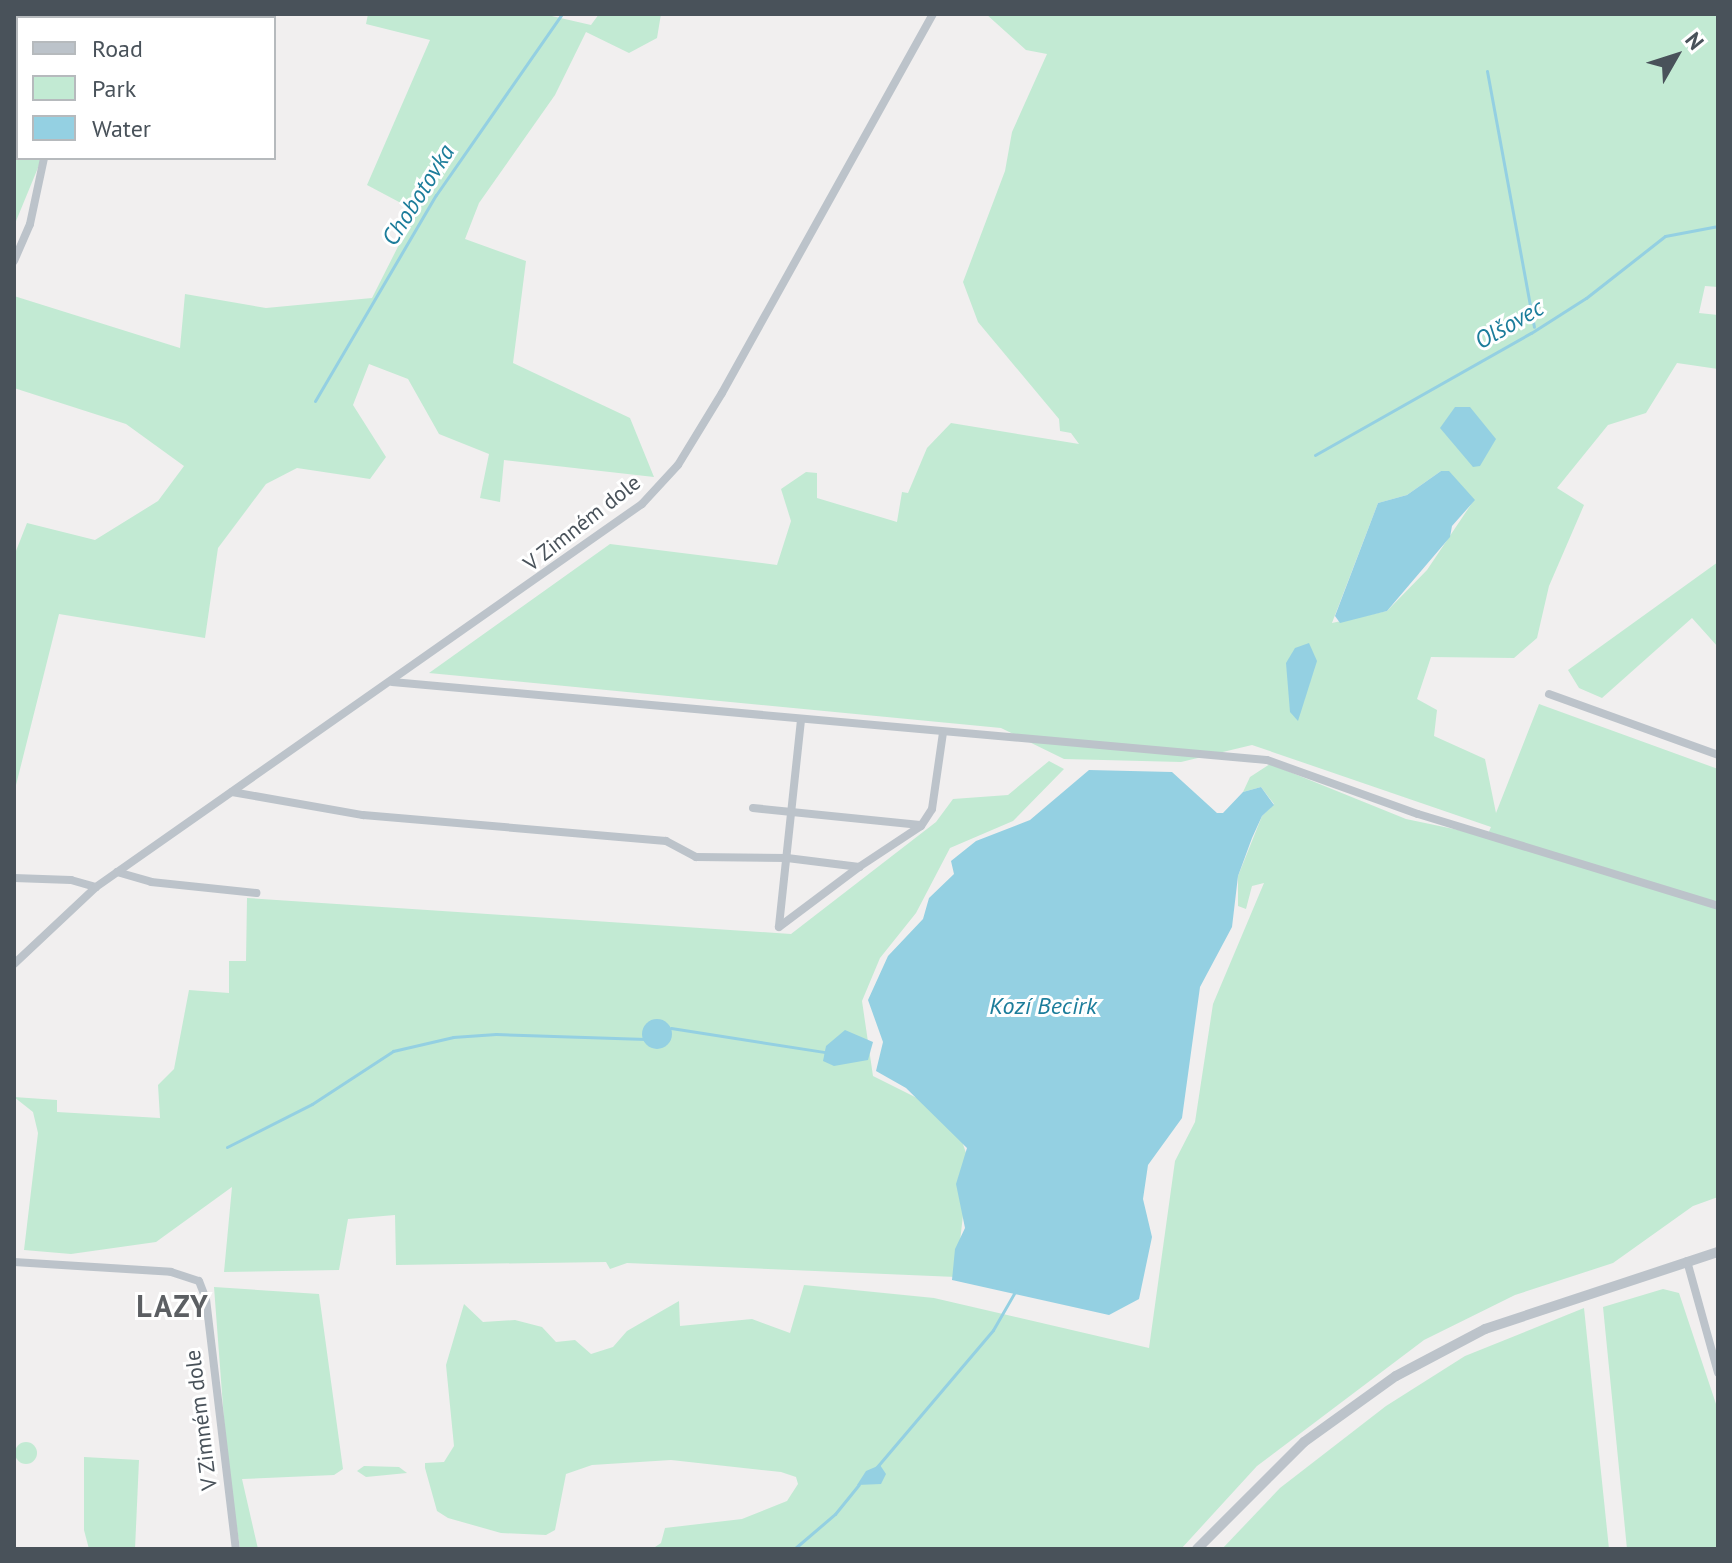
<!DOCTYPE html>
<meta charset="utf-8">
<style>
body{margin:0}
#map{position:relative;width:1732px;height:1563px;overflow:hidden;background:#f1efef;font-family:"PT Sans",sans-serif}
div>[style]{position:absolute}
.green>*{inset:0;background:#c2ead3}
.round{border-radius:50%}
.water>*{inset:0;background:#94d0e2}
.stream>*{height:3px;margin:-1.5px;padding:0 1.5px;transform-origin:1.5px;border-radius:1.5px;background:#94d0e2}
.minor>*{height:8px;margin:-4px;padding:0 4px;transform-origin:4px;border-radius:4px;background:#bcc3ca}
.tertiary>*{height:10px;margin:-5px;padding:0 5px;transform-origin:5px;border-radius:5px;background:#bcc3ca}
span{translate:-50% -50%;white-space:nowrap;text-align:center;line-height:1.15;-webkit-text-stroke:6px #fff;paint-order:stroke}
.street-label{font-size:22px;color:#49525a}
.water-label{font-size:24px;color:#1c7d9b;font-style:italic}
.district-label{font-size:30px;color:#5c5f63;font-weight:700;letter-spacing:2px}
.frame{position:absolute;inset:0;border:16px solid #49525a;pointer-events:none}
.legend{position:absolute;left:16px;top:16px;width:260px;height:144px;box-sizing:border-box;background:#fff;border:2px solid #b6babd;margin:0;padding:10px 14px;list-style:none;font-size:24px;color:#49525a}
.legend li{display:flex;align-items:center;gap:16px;height:40px}
.legend b{width:40px;border:2px solid #b6babd}
.north{position:absolute;left:1636px;top:16px;width:80px;height:80px;-webkit-text-stroke:6px #fff;paint-order:stroke;rotate:51deg;font-size:22px;font-weight:700;line-height:32px;text-align:center;color:#49525a}
.north::after{content:'';display:block;margin:auto;width:28px;height:36px;background:#49525a;clip-path:polygon(50% 0,100% 100%,50% 72%,0 100%)}
</style>
<div id="map">
<div class="green">
<div style="clip-path:polygon(14px 14px,49px 18px,18px 18px,18px 158px,42px 158px,14px 226px)"></div>
<div style="clip-path:polygon(368px 14px,543px 14px,591px 25px,599px 14px,661px 14px,657px 38px,629px 53px,586px 32px,555px 95px,479px 203px,465px 239px,526px 261px,513px 363px,630px 418px,654px 477px,504px 460px,500px 502px,480px 498px,489px 454px,439px 434px,408px 379px,369px 364px,353px 405px,386px 457px,370px 479px,297px 468px,266px 484px,218px 548px,205px 638px,59px 614px,14px 793px,14px 556px,27px 523px,95px 540px,158px 501px,184px 466px,126px 424px,14px 388px,14px 296px,180px 348px,185px 294px,266px 308px,372px 298px,416px 211px,367px 185px,430px 40px,366px 24px)"></div>
<div style="clip-path:polygon(evenodd,986px 14px,1718px 14px,1718px 287px,1705px 286px,1699px 313px,1718px 315px,1718px 369px,1677px 363px,1646px 413px,1608px 425px,1557px 488px,1584px 505px,1549px 586px,1537px 638px,1514px 658px,1431px 657px,1417px 699px,1437px 710px,1434px 736px,1485px 759px,1496px 813px,1539px 704px,1718px 769px,1718px 1197px,1693px 1206px,1613px 1263px,1515px 1295px,1424px 1340px,1257px 1466px,1181px 1549px,652px 1549px,661px 1543px,665px 1528px,742px 1519px,787px 1501px,798px 1484px,796px 1477px,781px 1472px,671px 1460px,592px 1465px,566px 1474px,555px 1530px,546px 1535px,501px 1533px,448px 1518px,437px 1511px,425px 1468px,425px 1463px,444px 1462px,454px 1446px,446px 1365px,464px 1304px,483px 1322px,515px 1320px,542px 1327px,556px 1342px,575px 1340px,591px 1354px,613px 1347px,627px 1331px,679px 1301px,680px 1326px,752px 1319px,790px 1333px,804px 1285px,934px 1298px,1149px 1348px,1175px 1161px,1195px 1122px,1213px 1004px,1264px 883px,1252px 886px,1246px 909px,1238px 906px,1238px 876px,1262px 816px,1274px 804px,1261px 787px,1243px 792px,1250px 777px,1270px 764px,1406px 819px,1487px 836px,1491px 827px,1252px 745px,1181px 762px,1064px 759px,1001px 728px,429px 673px,610px 544px,777px 565px,791px 521px,781px 489px,806px 472px,817px 473px,817px 498px,897px 522px,902px 492px,908px 493px,927px 448px,951px 423px,1079px 444px,1071px 433px,1060px 431px,1059px 419px,978px 322px,963px 282px,1005px 171px,1012px 132px,1047px 54px,1026px 50px,986px 14px,1441px 471px,1448px 471px,1474px 500px,1427px 570px,1387px 611px,1332px 623px,1378px 503px,1407px 495px,1441px 471px)"></div>
<div style="clip-path:polygon(1718px 562px,1718px 647px,1692px 618px,1602px 698px,1579px 688px,1568px 670px)"></div>
<div style="clip-path:polygon(1049px 761px,1064px 769px,1013px 821px,950px 848px,916px 913px,880px 958px,862px 1001px,873px 1076px,933px 1106px,960px 1135px,969px 1162px,956px 1277px,627px 1263px,610px 1269px,606px 1262px,396px 1265px,395px 1215px,348px 1219px,339px 1270px,224px 1272px,232px 1187px,156px 1242px,71px 1254px,24px 1250px,38px 1133px,33px 1112px,14px 1097px,57px 1100px,57px 1112px,160px 1118px,158px 1085px,174px 1069px,189px 990px,229px 993px,229px 961px,246px 961px,247px 898px,791px 934px,936px 822px,953px 799px,1008px 795px)"></div>
<div style="clip-path:polygon(214px 1287px,319px 1294px,343px 1469px,334px 1475px,242px 1479px,258px 1549px,240px 1549px,227px 1460px)"></div>
<div style="clip-path:polygon(1663px 1289px,1679px 1293px,1718px 1410px,1718px 1549px,1627px 1549px,1603px 1307px)"></div>
<div style="clip-path:polygon(1584px 1308px,1609px 1549px,1222px 1549px,1280px 1488px,1386px 1406px,1465px 1356px)"></div>
<div class="round" style="left:15px;top:1442px;width:22px;height:22px"></div>
<div style="clip-path:polygon(84px 1457px,139px 1460px,135px 1549px,89px 1549px,84px 1530px)"></div>
<div style="clip-path:polygon(364px 1466px,399px 1467px,407px 1473px,366px 1477px,357px 1471px)"></div>
</div>
<div class="water">
<div style="clip-path:polygon(1455px 407px,1470px 407px,1496px 439px,1480px 466px,1473px 467px,1440px 428px)"></div>
<div style="clip-path:polygon(1441px 471px,1449px 471px,1475px 500px,1452px 526px,1450px 537px,1387px 611px,1340px 623px,1335px 616px,1378px 503px,1407px 495px)"></div>
<div style="clip-path:polygon(1309px 643px,1317px 661px,1298px 721px,1290px 712px,1286px 663px,1295px 648px)"></div>
<div style="clip-path:polygon(1089px 770px,1172px 772px,1217px 813px,1223px 813px,1243px 792px,1261px 787px,1274px 805px,1262px 816px,1252px 838px,1238px 876px,1232px 927px,1200px 987px,1182px 1118px,1148px 1165px,1143px 1199px,1152px 1237px,1139px 1299px,1109px 1315px,952px 1280px,955px 1249px,965px 1228px,956px 1184px,967px 1148px,906px 1088px,876px 1071px,883px 1042px,868px 1000px,888px 956px,923px 919px,929px 898px,954px 874px,951px 861px,976px 841px,1030px 820px)"></div>
<div class="round" style="left:642px;top:1019px;width:30px;height:30px"></div>
<div style="clip-path:polygon(845px 1030px,873px 1042px,868px 1060px,834px 1066px,823px 1061px,826px 1046px)"></div>
<div style="clip-path:polygon(880px 1465px,886px 1474px,881px 1484px,857px 1485px,866px 1471px)"></div>
</div>
<div class="stream">
<div style="left:1487px;top:71px;width:260px;rotate:79.6deg"></div>
<div style="left:315px;top:401px;width:239px;rotate:-59.6deg"></div>
<div style="left:436px;top:195px;width:221px;rotate:-55.2deg"></div>
<div style="left:1315px;top:455px;width:248px;rotate:-29.5deg"></div>
<div style="left:1531px;top:333px;width:65px;rotate:-32.5deg"></div>
<div style="left:1586px;top:298px;width:100px;rotate:-38.1deg"></div>
<div style="left:1665px;top:236px;width:54px;rotate:-10.7deg"></div>
<div style="left:671px;top:1028px;width:156px;rotate:8.9deg"></div>
<div style="left:227px;top:1147px;width:95px;rotate:-26.8deg"></div>
<div style="left:312px;top:1104px;width:97px;rotate:-33.2deg"></div>
<div style="left:393px;top:1051px;width:62px;rotate:-13.1deg"></div>
<div style="left:453px;top:1037px;width:43px;rotate:-4deg"></div>
<div style="left:496px;top:1034px;width:150px;rotate:1.9deg"></div>
<div style="left:876px;top:1468px;width:181px;rotate:-49.7deg"></div>
<div style="left:993px;top:1330px;width:46px;rotate:-60.1deg"></div>
<div style="left:794px;top:1549px;width:54px;rotate:-40.5deg"></div>
<div style="left:835px;top:1514px;width:38px;rotate:-51deg"></div>
</div>
<div class="minor">
<div style="left:126px;top:18px;width:5px;rotate:-53deg"></div>
<div style="left:14px;top:261px;width:40px;rotate:-66.6deg"></div>
<div style="left:30px;top:224px;width:67px;rotate:-78deg"></div>
<div style="left:392px;top:682px;width:878px;rotate:5.09deg"></div>
<div style="left:1267px;top:760px;width:160px;rotate:19.7deg"></div>
<div style="left:1418px;top:814px;width:314px;rotate:17deg"></div>
<div style="left:1549px;top:694px;width:180px;rotate:19.8deg"></div>
<div style="left:801px;top:720px;width:208px;rotate:96.1deg"></div>
<div style="left:779px;top:927px;width:100px;rotate:-36.9deg"></div>
<div style="left:232px;top:792px;width:133px;rotate:10deg"></div>
<div style="left:363px;top:815px;width:304px;rotate:4.9deg"></div>
<div style="left:666px;top:841px;width:34px;rotate:28deg"></div>
<div style="left:696px;top:857px;width:91px;rotate:0.6deg"></div>
<div style="left:787px;top:858px;width:73px;rotate:7.1deg"></div>
<div style="left:859px;top:867px;width:74px;rotate:-33.5deg"></div>
<div style="left:921px;top:826px;width:20px;rotate:-57deg"></div>
<div style="left:932px;top:809px;width:77px;rotate:-81.8deg"></div>
<div style="left:753px;top:808px;width:168px;rotate:5.8deg"></div>
<div style="left:117px;top:872px;width:35px;rotate:16deg"></div>
<div style="left:151px;top:882px;width:106px;rotate:6deg"></div>
<div style="left:14px;top:878px;width:57px;rotate:2deg"></div>
<div style="left:71px;top:880px;width:26px;rotate:16deg"></div>
<div style="left:14px;top:964px;width:112px;rotate:-43.2deg"></div>
<div style="left:96px;top:887px;width:667px;rotate:-35.05deg"></div>
<div style="left:642px;top:504px;width:53px;rotate:-47.3deg"></div>
<div style="left:678px;top:465px;width:84px;rotate:-58.6deg"></div>
<div style="left:722px;top:393px;width:434px;rotate:-60.9deg"></div>
<div style="left:1687px;top:1261px;width:116px;rotate:74.5deg"></div>
<div style="left:14px;top:1262px;width:157px;rotate:3.6deg"></div>
<div style="left:171px;top:1272px;width:29px;rotate:18deg"></div>
<div style="left:199px;top:1281px;width:19px;rotate:69deg"></div>
<div style="left:206px;top:1299px;width:252px;rotate:83.2deg"></div>
</div>
<div class="tertiary">
<div style="left:1197px;top:1549px;width:151px;rotate:-45deg"></div>
<div style="left:1304px;top:1442px;width:113px;rotate:-35.7deg"></div>
<div style="left:1396px;top:1376px;width:101px;rotate:-27.8deg"></div>
<div style="left:1485px;top:1329px;width:245px;rotate:-18.3deg"></div>
</div>
<div class="street-label">
<span style="left:582px;top:523px;rotate:-38deg">V Zimném dole</span>
<span style="left:201px;top:1420px;rotate:-97deg">V Zimném dole</span>
</div>
<div class="water-label">
<span style="left:418px;top:195px;rotate:-58deg">Chobotovka</span>
<span style="left:1509px;top:324px;rotate:-30deg">Olšovec</span>
<span style="left:1043px;top:1006px">Kozí Becirk</span>
</div>
<div class="district-label">
<span style="left:173px;top:1306px">LAZY</span>
</div>
<div class="frame"></div>
<ul class="legend">
<li><b style="height:10px;background:#bcc3ca"></b>Road</li>
<li><b style="height:22px;background:#c2ead3"></b>Park</li>
<li><b style="height:22px;background:#94d0e2"></b>Water</li>
</ul>
<div class="north">N</div>
</div>
